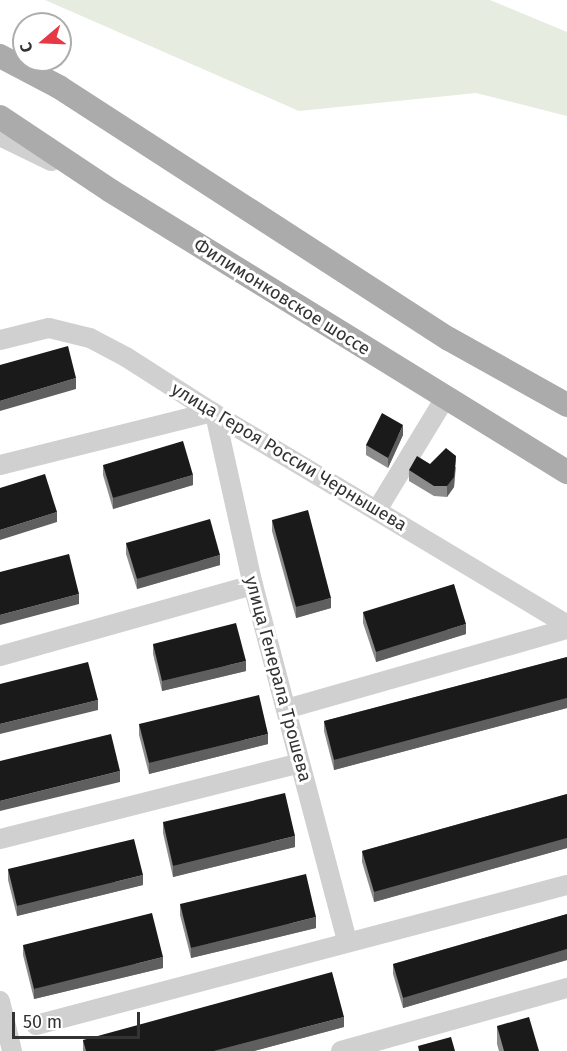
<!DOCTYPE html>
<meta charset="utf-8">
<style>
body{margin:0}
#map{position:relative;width:567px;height:1051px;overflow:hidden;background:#fff;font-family:"Fira Sans",sans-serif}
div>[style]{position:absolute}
.green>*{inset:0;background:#e6ecdf}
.minor>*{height:20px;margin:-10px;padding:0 10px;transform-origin:10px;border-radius:10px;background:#d0d0d0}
.major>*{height:24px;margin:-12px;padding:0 12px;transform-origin:12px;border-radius:12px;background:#ababab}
.wall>*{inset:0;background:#8c8c8c}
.shaded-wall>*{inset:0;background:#5f5f5f}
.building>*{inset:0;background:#1a1a1a}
span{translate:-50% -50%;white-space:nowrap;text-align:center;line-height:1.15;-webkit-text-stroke:6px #fff;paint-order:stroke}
.street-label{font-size:18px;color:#333}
.north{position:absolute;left:12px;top:12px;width:60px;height:60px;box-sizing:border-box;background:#fff;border:2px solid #adadad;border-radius:50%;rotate:251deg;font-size:16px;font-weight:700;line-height:24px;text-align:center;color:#333}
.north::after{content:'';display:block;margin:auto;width:21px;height:27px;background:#e63946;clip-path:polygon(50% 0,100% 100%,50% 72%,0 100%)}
.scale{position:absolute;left:12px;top:1012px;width:128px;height:27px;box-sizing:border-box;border:3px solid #333;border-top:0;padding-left:8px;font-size:18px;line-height:21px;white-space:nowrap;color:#333;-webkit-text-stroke:4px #fff;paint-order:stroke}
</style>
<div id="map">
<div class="green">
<div style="clip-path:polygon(45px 0,490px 0,567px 32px,567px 116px,476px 93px,299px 111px)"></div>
</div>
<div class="minor">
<div style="left:0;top:136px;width:57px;rotate:26.1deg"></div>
<div style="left:0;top:340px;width:50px;rotate:-13.8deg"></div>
<div style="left:49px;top:328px;width:42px;rotate:13.7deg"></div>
<div style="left:90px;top:338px;width:41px;rotate:27.8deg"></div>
<div style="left:126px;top:357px;width:106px;rotate:32.6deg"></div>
<div style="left:215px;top:414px;width:410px;rotate:30.9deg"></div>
<div style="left:215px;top:414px;width:175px;rotate:77.5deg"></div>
<div style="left:253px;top:585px;width:369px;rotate:75.2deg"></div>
<div style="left:0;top:465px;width:219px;rotate:-14deg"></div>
<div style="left:377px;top:510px;width:131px;rotate:-58.7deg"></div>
<div style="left:0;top:656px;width:263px;rotate:-15.7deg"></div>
<div style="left:286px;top:709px;width:292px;rotate:-15.9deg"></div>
<div style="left:0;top:839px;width:309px;rotate:-14.2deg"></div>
<div style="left:0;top:1001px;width:51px;rotate:76.5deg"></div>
<div style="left:36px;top:1025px;width:549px;rotate:-14.77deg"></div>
<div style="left:341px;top:1051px;width:235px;rotate:-15.6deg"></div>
</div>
<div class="major">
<div style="left:0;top:56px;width:67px;rotate:27.7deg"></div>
<div style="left:59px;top:87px;width:464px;rotate:32.9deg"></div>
<div style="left:449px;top:339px;width:135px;rotate:29.2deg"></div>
<div style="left:0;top:117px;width:133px;rotate:33.7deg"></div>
<div style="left:111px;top:191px;width:536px;rotate:31.64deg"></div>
</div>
<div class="wall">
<div style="clip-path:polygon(403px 435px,388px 468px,366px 455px,366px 445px)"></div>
<div style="clip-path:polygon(430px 464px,456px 467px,454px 487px,447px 497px,434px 496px,409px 481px,409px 470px)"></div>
<div style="clip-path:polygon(103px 465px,193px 485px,113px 509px,103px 475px)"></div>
<div style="clip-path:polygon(272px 520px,331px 608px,296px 618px,272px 531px)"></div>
<div style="clip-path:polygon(126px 543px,220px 565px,137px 589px,126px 554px)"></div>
<div style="clip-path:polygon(363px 612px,466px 634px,376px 662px,363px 623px)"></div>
<div style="clip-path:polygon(153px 644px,246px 671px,162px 691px,153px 654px)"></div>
<div style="clip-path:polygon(567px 657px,567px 708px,334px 770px,324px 731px,324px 721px)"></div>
<div style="clip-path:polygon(139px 724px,268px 744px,149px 774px,139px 735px)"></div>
<div style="clip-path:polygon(567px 794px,567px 848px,374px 902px,362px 862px,362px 851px)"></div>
<div style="clip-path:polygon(163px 822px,295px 847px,173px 877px,163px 833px)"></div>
<div style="clip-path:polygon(8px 869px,143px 885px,17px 916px,8px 880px)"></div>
<div style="clip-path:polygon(180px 904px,316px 928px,191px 958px,180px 915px)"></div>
<div style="clip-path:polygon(567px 914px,567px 960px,403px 1008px,393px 974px,393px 964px)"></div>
<div style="clip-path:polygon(23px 945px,163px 968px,34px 999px,23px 955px)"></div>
<div style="clip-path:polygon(497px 1026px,539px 1051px,499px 1051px,497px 1044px)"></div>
<div style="clip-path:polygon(344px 1027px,254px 1051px,83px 1051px,83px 1040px)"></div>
</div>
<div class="shaded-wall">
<div style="clip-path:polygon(76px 378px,76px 389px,0 411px,0 401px)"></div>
<div style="clip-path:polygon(403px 425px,403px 435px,388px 468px,388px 458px)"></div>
<div style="clip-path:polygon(456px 456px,454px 487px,447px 497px,447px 486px)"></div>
<div style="clip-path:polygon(193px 475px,193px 485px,113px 509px,113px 498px)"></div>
<div style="clip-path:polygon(57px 512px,57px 522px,0 540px,0 530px)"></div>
<div style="clip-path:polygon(220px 555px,220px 565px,137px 589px,137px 579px)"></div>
<div style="clip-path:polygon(79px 594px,79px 604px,0 625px,0 615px)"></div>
<div style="clip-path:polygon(331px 598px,331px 608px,296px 618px,296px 607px)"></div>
<div style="clip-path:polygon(466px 624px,466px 634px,376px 662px,376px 652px)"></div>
<div style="clip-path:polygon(246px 661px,246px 671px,162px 691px,162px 681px)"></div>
<div style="clip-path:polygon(567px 698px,567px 708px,334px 770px,334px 760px)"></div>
<div style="clip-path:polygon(98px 700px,98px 710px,0 734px,0 724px)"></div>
<div style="clip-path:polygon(268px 734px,268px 744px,149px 774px,149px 763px)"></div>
<div style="clip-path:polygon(120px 771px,120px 782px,0 811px,0 801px)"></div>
<div style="clip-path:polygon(295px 836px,295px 847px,173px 877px,173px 866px)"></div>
<div style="clip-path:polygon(567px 838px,567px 848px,374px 902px,374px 892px)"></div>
<div style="clip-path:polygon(143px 875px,143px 885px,17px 916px,17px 906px)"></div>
<div style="clip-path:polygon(316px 917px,316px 928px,191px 958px,191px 948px)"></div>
<div style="clip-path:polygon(567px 949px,567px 960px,403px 1008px,403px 998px)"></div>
<div style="clip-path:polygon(163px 957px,163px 968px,34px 999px,34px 989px)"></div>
<div style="clip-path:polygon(344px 1017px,344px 1027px,254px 1051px,214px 1051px)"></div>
</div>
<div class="building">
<div style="clip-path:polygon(68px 346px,76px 378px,0 401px,0 365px)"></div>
<div style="clip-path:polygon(382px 413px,403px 425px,388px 458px,366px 445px)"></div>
<div style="clip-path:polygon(183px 441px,193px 475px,113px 498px,103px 465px)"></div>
<div style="clip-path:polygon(446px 448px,456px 456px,454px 477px,447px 486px,434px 486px,409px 470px,417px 456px,430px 464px)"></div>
<div style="clip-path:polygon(45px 474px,57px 512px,0 530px,0 488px)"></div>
<div style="clip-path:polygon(308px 510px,331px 598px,296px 607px,272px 520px)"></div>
<div style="clip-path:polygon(210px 519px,220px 555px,137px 579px,126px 543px)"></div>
<div style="clip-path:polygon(69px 554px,79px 594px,0 615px,0 572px)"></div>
<div style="clip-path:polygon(454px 584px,466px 624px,376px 652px,363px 612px)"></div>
<div style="clip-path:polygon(236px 623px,246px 661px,162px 681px,153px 644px)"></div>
<div style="clip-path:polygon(567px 657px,567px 698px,334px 760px,324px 721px)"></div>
<div style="clip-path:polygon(88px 662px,98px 700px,0 724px,0 684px)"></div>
<div style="clip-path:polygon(259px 695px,268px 734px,149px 763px,139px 724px)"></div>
<div style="clip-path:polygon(111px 734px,120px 771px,0 801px,0 761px)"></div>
<div style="clip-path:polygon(285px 793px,295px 836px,173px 866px,163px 822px)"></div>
<div style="clip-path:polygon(567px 794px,567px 838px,374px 892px,362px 851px)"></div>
<div style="clip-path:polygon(134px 839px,143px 875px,17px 906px,8px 869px)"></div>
<div style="clip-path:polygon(306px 874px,316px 917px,191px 948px,180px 904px)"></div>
<div style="clip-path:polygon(152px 913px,163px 957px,34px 989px,23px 945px)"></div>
<div style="clip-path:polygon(567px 914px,567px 949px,403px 998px,393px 964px)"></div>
<div style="clip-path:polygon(332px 972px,344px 1017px,214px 1051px,86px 1051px,83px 1040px)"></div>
<div style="clip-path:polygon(529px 1017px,539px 1051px,504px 1051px,497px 1026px)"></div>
<div style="clip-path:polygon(451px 1037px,455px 1051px,419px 1051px,418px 1046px)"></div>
</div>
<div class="street-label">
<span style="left:282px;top:297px;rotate:32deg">Филимонковское шоссе</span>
<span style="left:289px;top:457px;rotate:31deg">улица Героя России Чернышева</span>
<span style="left:278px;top:679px;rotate:75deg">улица Генерала Трошева</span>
</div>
<div class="north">С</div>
<div class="scale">50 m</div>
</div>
